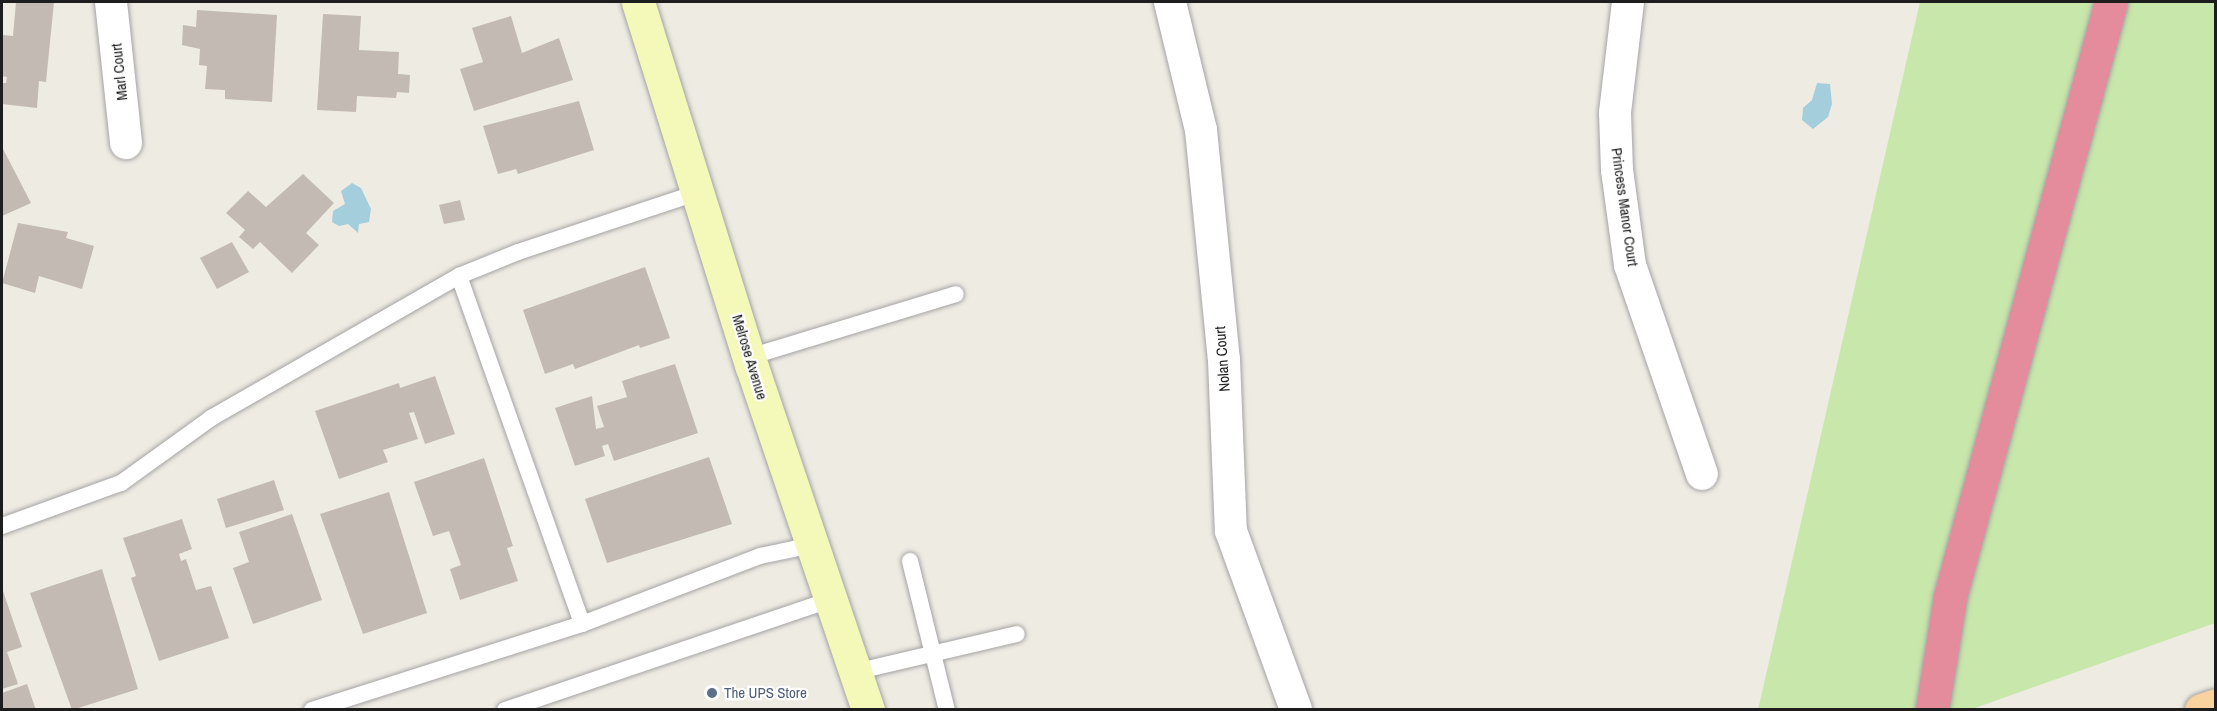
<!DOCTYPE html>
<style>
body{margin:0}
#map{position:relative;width:2217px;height:711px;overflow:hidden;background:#eeebe3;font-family:"Archivo Narrow",sans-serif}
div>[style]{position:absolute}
.grass>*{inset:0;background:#c8e7aa}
.water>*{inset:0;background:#a4cedb}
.building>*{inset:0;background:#c3bab3}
.roads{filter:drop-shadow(0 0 2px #a4a4a4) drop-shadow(0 0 2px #a4a4a4)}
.lane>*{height:16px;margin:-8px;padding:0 8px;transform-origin:8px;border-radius:8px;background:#fff}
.street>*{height:32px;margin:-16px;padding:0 16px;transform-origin:16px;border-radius:16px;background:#fff}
.secondary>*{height:33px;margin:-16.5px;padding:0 16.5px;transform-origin:16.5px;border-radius:16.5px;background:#f4f8b8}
.primary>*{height:33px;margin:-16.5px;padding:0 16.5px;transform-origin:16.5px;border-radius:16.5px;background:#f9d29d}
.highway>*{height:33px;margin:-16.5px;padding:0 16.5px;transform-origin:16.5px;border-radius:16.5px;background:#e48c9c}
.dots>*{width:16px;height:16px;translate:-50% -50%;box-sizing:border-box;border:3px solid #fff;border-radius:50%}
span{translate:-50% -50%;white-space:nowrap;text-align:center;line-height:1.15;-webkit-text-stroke:4.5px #fff;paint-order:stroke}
.street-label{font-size:15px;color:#1d1d1d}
.service-label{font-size:15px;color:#4e5e75}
.left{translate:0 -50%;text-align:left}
.frame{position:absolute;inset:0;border:3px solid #1d1d1d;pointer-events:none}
</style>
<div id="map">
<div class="grass">
<div style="clip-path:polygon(1920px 2px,2215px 2px,2215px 623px,1972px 709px,1758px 710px)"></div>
</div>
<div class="water">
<div style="clip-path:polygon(1817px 83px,1830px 84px,1832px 104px,1828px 117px,1813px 129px,1802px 120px,1803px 108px,1812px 100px)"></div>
<div style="clip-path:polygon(352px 183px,361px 188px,371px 209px,369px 222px,359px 224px,358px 233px,348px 224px,339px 226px,332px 222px,333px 211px,345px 204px,341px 191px)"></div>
</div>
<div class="building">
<div style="clip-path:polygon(16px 2px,54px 2px,46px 82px,39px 81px,37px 108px,2px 104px,2px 83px,6px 83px,7px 77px,2px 76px,2px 35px,13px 36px)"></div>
<div style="clip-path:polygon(197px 10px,277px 15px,272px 102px,225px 99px,225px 90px,205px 89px,207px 66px,199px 65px,200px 49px,182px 45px,183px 25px,196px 27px)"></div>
<div style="clip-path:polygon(323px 14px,361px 16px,359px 50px,399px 52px,398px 74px,410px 75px,409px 93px,397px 92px,396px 98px,357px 96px,356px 112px,317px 110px)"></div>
<div style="clip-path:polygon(511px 16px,522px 53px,559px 38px,573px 80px,474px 111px,460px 69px,483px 62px,472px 28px)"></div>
<div style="clip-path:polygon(579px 101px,594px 150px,518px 174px,516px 169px,498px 174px,483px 126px)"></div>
<div style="clip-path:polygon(2px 147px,31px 203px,2px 216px)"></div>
<div style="clip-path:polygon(303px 174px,334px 203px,306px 233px,319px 245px,292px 273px,260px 242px,253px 249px,239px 237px,245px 230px,226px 213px,248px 191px,266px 207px)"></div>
<div style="clip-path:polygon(460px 200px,465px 220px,444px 224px,439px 205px)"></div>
<div style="clip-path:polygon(18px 223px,68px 232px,66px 238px,94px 246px,82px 289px,39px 276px,35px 293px,2px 283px)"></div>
<div style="clip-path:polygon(232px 242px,249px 272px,217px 289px,200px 258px)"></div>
<div style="clip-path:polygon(645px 267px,670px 338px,640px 348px,639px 345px,575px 369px,573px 364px,545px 374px,523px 310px)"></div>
<div style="clip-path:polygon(675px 364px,698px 433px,614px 461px,608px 444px,602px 446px,605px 456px,575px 466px,555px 408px,592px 396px,596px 429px,604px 427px,597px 406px,627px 397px,622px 381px)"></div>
<div style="clip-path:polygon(435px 376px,455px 434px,425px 444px,414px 412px,409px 413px,418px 439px,383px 450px,388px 462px,339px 479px,315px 411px,399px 383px,400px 388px)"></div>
<div style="clip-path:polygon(709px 457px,732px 524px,607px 563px,585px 499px)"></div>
<div style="clip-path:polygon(484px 458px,513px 546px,507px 548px,518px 581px,460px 600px,450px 569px,461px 565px,449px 531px,433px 536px,414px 482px)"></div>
<div style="clip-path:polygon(274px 480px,284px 510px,226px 528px,217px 499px)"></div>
<div style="clip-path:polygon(389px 492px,427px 613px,363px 634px,320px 514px)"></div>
<div style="clip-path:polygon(292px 514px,322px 600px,253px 624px,233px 568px,249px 562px,239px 532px)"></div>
<div style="clip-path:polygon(182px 519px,192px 549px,179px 554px,181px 561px,186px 559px,196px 590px,211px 586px,229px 638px,159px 661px,131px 578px,136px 576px,123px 538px)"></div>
<div style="clip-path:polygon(102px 569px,138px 689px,72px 710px,30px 593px)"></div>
<div style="clip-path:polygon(2px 588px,22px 647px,7px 652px,18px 684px,2px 689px)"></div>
<div style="clip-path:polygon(27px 684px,36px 710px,2px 710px,2px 693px)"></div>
</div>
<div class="roads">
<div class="lane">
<div style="left:459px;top:276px;width:369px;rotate:70.5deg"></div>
<div style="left:749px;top:357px;width:216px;rotate:-16.9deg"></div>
<div style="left:2px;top:526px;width:127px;rotate:-19.9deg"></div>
<div style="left:121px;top:483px;width:111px;rotate:-35.8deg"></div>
<div style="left:211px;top:418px;width:286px;rotate:-29.8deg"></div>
<div style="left:459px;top:276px;width:64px;rotate:-22.1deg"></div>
<div style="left:518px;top:252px;width:191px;rotate:-18.3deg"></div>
<div style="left:910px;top:561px;width:154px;rotate:76.1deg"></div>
<div style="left:855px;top:672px;width:166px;rotate:-13.2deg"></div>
<div style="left:312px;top:710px;width:283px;rotate:-17.7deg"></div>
<div style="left:582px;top:624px;width:191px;rotate:-20.9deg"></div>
<div style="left:760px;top:556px;width:53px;rotate:-11.9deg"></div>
<div style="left:505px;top:710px;width:343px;rotate:-18.7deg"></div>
</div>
<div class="street">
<div style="left:111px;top:2px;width:142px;rotate:83.9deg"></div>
<div style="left:1170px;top:2px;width:132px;rotate:76.4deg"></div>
<div style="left:1201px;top:130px;width:231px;rotate:84.3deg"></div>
<div style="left:1224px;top:360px;width:171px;rotate:87.7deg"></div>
<div style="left:1231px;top:531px;width:190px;rotate:70deg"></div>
<div style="left:1628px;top:2px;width:112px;rotate:96.7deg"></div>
<div style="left:1615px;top:113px;width:57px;rotate:88deg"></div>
<div style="left:1617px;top:170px;width:96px;rotate:82.2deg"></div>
<div style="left:1630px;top:265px;width:221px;rotate:71deg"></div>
</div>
<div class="secondary">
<div style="left:638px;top:2px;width:382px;rotate:72.7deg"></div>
<div style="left:752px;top:367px;width:362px;rotate:71.3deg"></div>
</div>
<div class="primary">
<div style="left:2201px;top:710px;width:16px;rotate:-18deg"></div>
</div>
<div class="highway">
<div style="left:1932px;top:710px;width:114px;rotate:-80.9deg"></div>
<div style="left:1950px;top:597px;width:616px;rotate:-74.86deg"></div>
</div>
</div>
<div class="dots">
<div style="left:712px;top:693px;background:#5c6f8a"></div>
</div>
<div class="street-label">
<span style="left:119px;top:72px;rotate:-96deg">Marl Court</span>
<span style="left:1625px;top:207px;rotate:82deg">Princess Manor Court</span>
<span style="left:750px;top:357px;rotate:73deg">Melrose Avenue</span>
<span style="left:1222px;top:359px;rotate:-94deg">Nolan Court</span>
</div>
<div class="service-label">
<span class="left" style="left:724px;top:693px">The UPS Store</span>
</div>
<div class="frame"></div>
</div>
